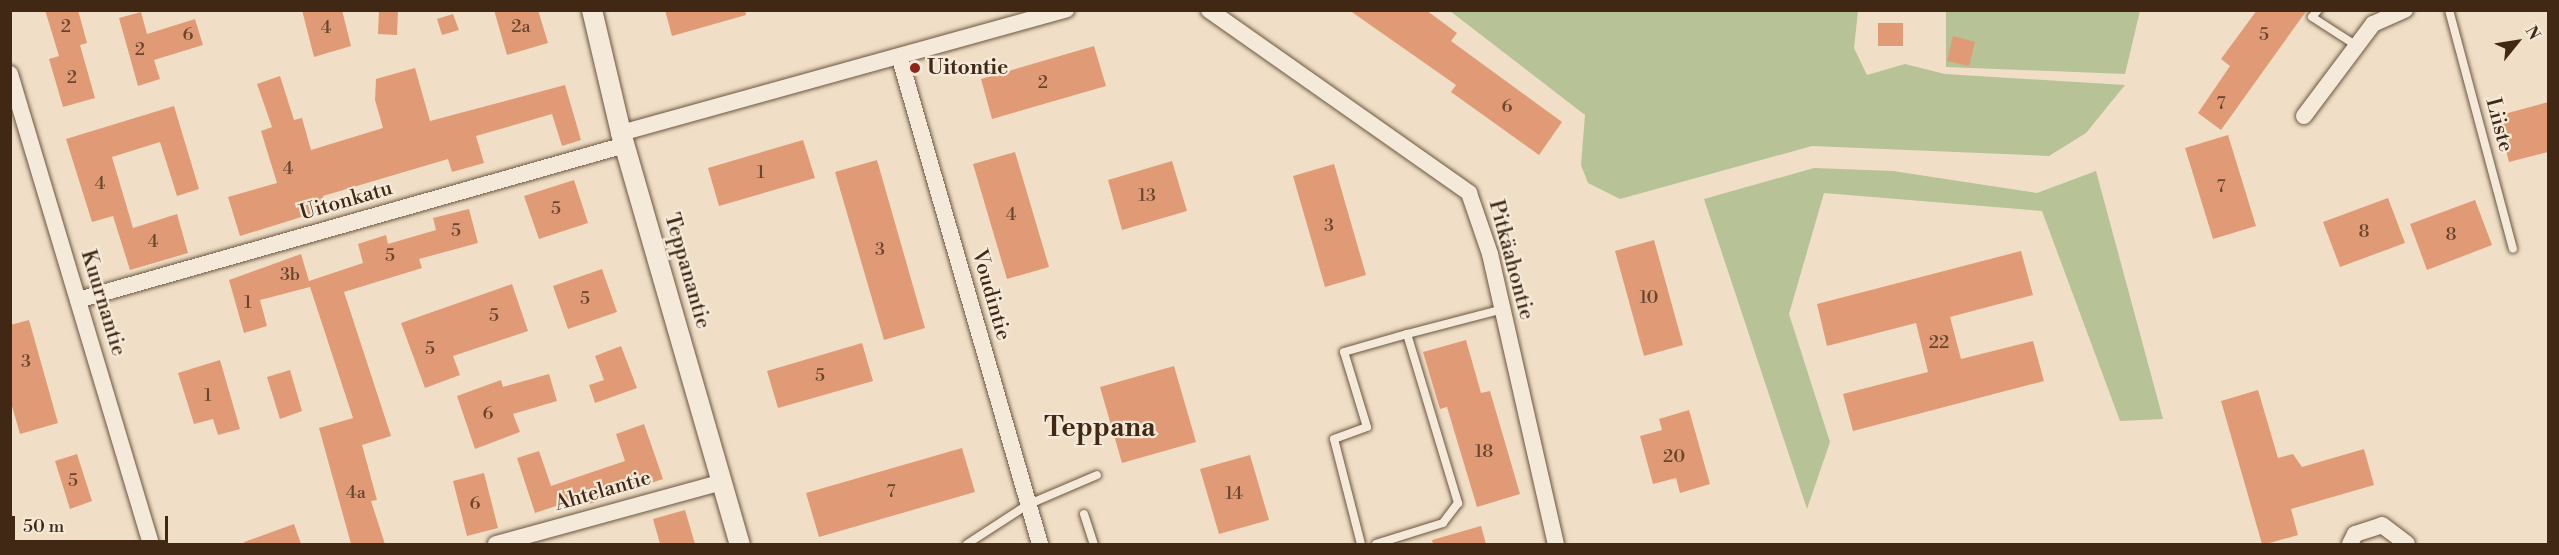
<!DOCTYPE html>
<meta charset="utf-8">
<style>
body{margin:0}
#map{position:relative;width:2559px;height:555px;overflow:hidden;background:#f0dfc6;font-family:"Libre Bodoni",serif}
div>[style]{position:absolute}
.green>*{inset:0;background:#b7c297}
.building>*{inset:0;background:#e09b76}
.roads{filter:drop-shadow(0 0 2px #6c5641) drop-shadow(0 0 2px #6c5641)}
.service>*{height:8px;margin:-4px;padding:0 4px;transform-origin:4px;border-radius:4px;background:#f5eada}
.minor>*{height:16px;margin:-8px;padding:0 8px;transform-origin:8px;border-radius:8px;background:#f5eada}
.tertiary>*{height:20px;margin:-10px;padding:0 10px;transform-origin:10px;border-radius:10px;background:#f5eada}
.dots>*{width:16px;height:16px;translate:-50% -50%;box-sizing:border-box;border:3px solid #f5eada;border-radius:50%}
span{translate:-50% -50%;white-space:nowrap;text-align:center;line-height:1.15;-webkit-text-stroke:4.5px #f5eada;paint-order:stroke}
.number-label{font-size:18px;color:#68452d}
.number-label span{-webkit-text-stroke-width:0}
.poi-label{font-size:21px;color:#402815;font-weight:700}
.left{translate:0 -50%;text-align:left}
.street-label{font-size:21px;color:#402815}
.district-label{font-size:27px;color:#402815;font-weight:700}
.frame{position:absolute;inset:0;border:12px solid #402815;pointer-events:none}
.north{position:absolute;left:2487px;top:12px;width:60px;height:60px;-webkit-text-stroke:4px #f5eada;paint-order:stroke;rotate:60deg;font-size:16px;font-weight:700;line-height:24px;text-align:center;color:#402815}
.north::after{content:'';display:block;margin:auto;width:21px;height:27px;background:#402815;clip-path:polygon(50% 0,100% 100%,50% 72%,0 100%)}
.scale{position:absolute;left:12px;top:516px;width:156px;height:27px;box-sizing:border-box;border:3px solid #402815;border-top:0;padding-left:8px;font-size:18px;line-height:21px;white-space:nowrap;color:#402815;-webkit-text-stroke:4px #f5eada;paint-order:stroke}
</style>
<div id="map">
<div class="green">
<div style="clip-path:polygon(1450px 11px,1858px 11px,1854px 48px,1867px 75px,1905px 64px,1945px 74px,2125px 85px,2086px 133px,2049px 156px,1812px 146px,1620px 199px,1588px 183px,1581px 165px,1585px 115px)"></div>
<div style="clip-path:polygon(1946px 11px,2140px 11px,2125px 74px,1946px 67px)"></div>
<div style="clip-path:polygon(1814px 168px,1893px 171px,2037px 193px,2096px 171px,2163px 419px,2120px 421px,2042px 211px,1824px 193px,1789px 314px,1830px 442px,1807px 509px,1704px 199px)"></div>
</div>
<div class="building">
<div style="clip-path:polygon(45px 10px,78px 10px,87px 43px,80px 45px,95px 98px,63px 107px,49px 59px,59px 56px)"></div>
<div style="clip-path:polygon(302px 10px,342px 10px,351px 46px,314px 57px)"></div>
<div style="clip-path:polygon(379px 10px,398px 10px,397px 35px,378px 34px)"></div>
<div style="clip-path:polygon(494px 10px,538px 10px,548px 43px,507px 55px)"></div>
<div style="clip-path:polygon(665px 10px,745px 10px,746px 15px,672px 36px)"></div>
<div style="clip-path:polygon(1349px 10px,1426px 10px,1457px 33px,1451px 41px,1562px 122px,1539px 155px,1451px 92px,1456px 85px)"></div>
<div style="clip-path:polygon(2257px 10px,2307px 10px,2221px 130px,2198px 113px,2230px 66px,2221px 59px)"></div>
<div style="clip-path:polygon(141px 12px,147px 34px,195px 19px,203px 45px,154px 60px,160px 79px,138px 86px,119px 18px)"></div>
<div style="clip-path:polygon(453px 14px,459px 30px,442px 35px,437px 19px)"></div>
<div style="clip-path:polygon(1878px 23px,1903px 23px,1903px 46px,1878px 46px)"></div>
<div style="clip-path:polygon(1953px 36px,1975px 42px,1969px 66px,1947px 61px)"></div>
<div style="clip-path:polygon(1094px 46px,1106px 86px,992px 119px,981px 79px)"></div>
<div style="clip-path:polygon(415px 68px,430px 121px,565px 85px,581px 140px,562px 146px,552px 114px,476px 136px,484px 163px,452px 172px,448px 159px,323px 196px,327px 209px,240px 236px,228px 197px,277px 183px,261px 131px,272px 127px,257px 84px,280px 76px,294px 120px,302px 118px,311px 150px,383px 128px,375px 100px,376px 79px)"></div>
<div style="clip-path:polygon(2548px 102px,2548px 152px,2509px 162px,2497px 116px)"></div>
<div style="clip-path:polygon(174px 106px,199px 189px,177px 196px,160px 142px,112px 157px,133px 228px,177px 214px,188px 253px,130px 270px,113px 216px,92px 222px,66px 139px)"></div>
<div style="clip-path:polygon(2228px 135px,2256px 226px,2213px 239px,2185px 148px)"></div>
<div style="clip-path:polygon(803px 140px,815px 178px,719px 206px,708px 168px)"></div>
<div style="clip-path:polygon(1015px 152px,1049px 267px,1007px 279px,973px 164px)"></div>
<div style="clip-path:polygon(877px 160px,925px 328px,884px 340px,835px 172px)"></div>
<div style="clip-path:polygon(1172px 161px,1187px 211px,1122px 230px,1108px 180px)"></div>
<div style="clip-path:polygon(1334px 164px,1366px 275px,1325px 287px,1293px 176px)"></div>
<div style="clip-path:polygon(574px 180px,588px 223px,539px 239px,524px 196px)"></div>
<div style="clip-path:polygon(2388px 198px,2405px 243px,2340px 267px,2323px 222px)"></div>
<div style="clip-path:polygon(2475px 200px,2492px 245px,2427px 270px,2410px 224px)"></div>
<div style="clip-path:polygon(469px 209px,478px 243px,419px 259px,422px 268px,344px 292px,391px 436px,362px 445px,377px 500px,371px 501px,385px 544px,351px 544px,319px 428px,353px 418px,310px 287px,260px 300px,267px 326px,244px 333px,229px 280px,301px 254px,309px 281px,363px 263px,358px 244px,386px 235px,388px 244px,436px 230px,433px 218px)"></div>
<div style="clip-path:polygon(1654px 240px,1683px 345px,1644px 356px,1615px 251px)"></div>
<div style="clip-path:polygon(2021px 251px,2033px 295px,1950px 317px,1961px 359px,2033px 341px,2044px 381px,1853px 431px,1843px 394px,1928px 372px,1916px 323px,1827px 346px,1817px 304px)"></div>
<div style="clip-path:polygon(602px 269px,617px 312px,568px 329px,553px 286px)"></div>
<div style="clip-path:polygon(512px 284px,528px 331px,453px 356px,460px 375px,425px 388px,401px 323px)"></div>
<div style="clip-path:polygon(29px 320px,58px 423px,20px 434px,10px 399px,10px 325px)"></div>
<div style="clip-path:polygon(1466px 340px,1481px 393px,1490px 391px,1520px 494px,1477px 507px,1447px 407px,1440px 409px,1423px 352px)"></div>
<div style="clip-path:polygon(862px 343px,873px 381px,778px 408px,767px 371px)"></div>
<div style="clip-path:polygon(621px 346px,637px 388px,595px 403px,589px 385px,604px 380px,595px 356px)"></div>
<div style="clip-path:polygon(220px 360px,240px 429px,218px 435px,213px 419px,194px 424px,178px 373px)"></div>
<div style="clip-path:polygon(1174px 366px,1196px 442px,1122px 463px,1100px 387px)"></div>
<div style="clip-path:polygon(290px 370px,302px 411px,280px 419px,267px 377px)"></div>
<div style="clip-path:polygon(549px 374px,557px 401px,513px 414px,520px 432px,475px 449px,457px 396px,501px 380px,503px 387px)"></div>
<div style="clip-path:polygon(2258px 390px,2278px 458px,2293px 454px,2302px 467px,2364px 449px,2374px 485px,2291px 509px,2298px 535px,2266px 544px,2262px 544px,2221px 401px)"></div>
<div style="clip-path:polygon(1689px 410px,1710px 484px,1680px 493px,1676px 478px,1653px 484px,1640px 436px,1662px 430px,1659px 419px)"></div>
<div style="clip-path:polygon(644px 424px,663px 479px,589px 504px,586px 496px,535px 513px,517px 458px,539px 451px,551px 486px,625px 461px,616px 434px)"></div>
<div style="clip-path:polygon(962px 448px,975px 492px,819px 537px,806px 493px)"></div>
<div style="clip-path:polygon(77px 454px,92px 501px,70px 509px,55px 461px)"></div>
<div style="clip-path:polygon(1250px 455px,1269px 520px,1219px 534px,1200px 469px)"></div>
<div style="clip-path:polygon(484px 473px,498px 528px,467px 536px,453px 481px)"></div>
<div style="clip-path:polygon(685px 510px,695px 544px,660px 544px,653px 519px)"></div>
<div style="clip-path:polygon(294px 524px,301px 544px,244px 544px,244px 542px)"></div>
<div style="clip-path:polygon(1481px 526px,1486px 544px,1433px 544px,1432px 540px)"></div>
</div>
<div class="roads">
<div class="service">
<div style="left:2318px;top:10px;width:9px;rotate:131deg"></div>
<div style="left:2312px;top:17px;width:54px;rotate:32.8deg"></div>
<div style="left:2449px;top:10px;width:247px;rotate:75deg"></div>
<div style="left:1407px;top:334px;width:99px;rotate:-14.6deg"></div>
<div style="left:1084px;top:514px;width:32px;rotate:72deg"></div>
<div style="left:967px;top:544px;width:72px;rotate:-33deg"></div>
<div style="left:1027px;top:505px;width:76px;rotate:-23.2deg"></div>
<div style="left:1361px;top:544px;width:108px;rotate:-104.4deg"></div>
<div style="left:1334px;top:439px;width:35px;rotate:-20deg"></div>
<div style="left:1367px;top:427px;width:78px;rotate:-107deg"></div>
<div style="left:1344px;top:352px;width:66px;rotate:-15.9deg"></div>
<div style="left:1407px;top:334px;width:177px;rotate:73.2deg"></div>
<div style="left:1458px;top:503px;width:25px;rotate:127deg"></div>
<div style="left:1443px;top:523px;width:70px;rotate:162.6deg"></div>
</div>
<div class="minor">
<div style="left:1209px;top:10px;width:318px;rotate:35.1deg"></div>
<div style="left:1469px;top:193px;width:65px;rotate:71deg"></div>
<div style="left:1490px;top:254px;width:297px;rotate:77.2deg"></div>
<div style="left:900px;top:59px;width:505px;rotate:73.9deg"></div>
<div style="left:10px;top:74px;width:491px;rotate:73.3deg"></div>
<div style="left:2304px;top:116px;width:115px;rotate:-53.1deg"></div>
<div style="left:2373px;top:24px;width:35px;rotate:-24deg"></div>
<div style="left:621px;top:133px;width:462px;rotate:-15.5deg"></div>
<div style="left:78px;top:300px;width:569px;rotate:-15.82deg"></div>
<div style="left:496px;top:544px;width:234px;rotate:-15.3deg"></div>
<div style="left:2350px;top:544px;width:11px;rotate:-63deg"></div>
<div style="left:2355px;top:534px;width:28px;rotate:-18deg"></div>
<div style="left:2382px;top:525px;width:31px;rotate:37deg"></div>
</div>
<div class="tertiary">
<div style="left:592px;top:10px;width:126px;rotate:76.7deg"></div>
<div style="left:621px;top:133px;width:428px;rotate:73.9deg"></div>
</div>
</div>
<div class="dots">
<div style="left:915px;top:68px;background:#8f2418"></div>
</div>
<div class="number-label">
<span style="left:66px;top:27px">2</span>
<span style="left:521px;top:27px">2a</span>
<span style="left:326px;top:28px">4</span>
<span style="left:188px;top:35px">6</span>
<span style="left:2264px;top:35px">5</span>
<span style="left:140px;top:50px">2</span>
<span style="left:72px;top:78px">2</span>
<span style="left:1043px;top:83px">2</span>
<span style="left:2221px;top:104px">7</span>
<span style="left:1507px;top:107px">6</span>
<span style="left:288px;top:169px">4</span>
<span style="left:761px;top:173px">1</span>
<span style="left:100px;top:184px">4</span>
<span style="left:2221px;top:187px">7</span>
<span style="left:1147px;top:196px">13</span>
<span style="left:556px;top:209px">5</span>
<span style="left:1011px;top:215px">4</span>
<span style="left:1329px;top:226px">3</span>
<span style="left:456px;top:231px">5</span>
<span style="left:2364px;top:232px">8</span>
<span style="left:2451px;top:235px">8</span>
<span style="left:153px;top:242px">4</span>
<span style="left:880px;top:250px">3</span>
<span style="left:390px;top:256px">5</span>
<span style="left:290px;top:275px">3b</span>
<span style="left:1649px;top:298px">10</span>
<span style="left:585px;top:299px">5</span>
<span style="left:248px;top:303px">1</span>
<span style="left:494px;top:316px">5</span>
<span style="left:1939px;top:343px">22</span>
<span style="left:430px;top:349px">5</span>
<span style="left:26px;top:362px">3</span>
<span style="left:820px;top:376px">5</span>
<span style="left:208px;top:396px">1</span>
<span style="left:488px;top:414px">6</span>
<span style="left:1484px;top:452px">18</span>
<span style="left:1674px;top:457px">20</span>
<span style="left:73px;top:481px">5</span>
<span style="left:891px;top:492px">7</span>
<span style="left:356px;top:493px">4a</span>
<span style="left:1234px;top:494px">14</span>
<span style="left:475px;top:504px">6</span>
</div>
<div class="poi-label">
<span class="left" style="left:927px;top:68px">Uitontie</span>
</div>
<div class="street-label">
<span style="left:2499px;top:125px;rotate:75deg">Liiste</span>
<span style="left:346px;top:201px;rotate:-16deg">Uitonkatu</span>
<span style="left:1511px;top:260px;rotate:75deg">Pitkäahontie</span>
<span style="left:687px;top:271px;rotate:74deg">Teppanantie</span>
<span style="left:991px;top:295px;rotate:74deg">Voudintie</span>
<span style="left:103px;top:303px;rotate:73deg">Kuurnantie</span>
<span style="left:603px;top:491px;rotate:-16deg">Ahtelantie</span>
</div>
<div class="district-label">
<span style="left:1100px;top:429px">Teppana</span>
</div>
<div class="frame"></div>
<div class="north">N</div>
<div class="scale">50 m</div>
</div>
